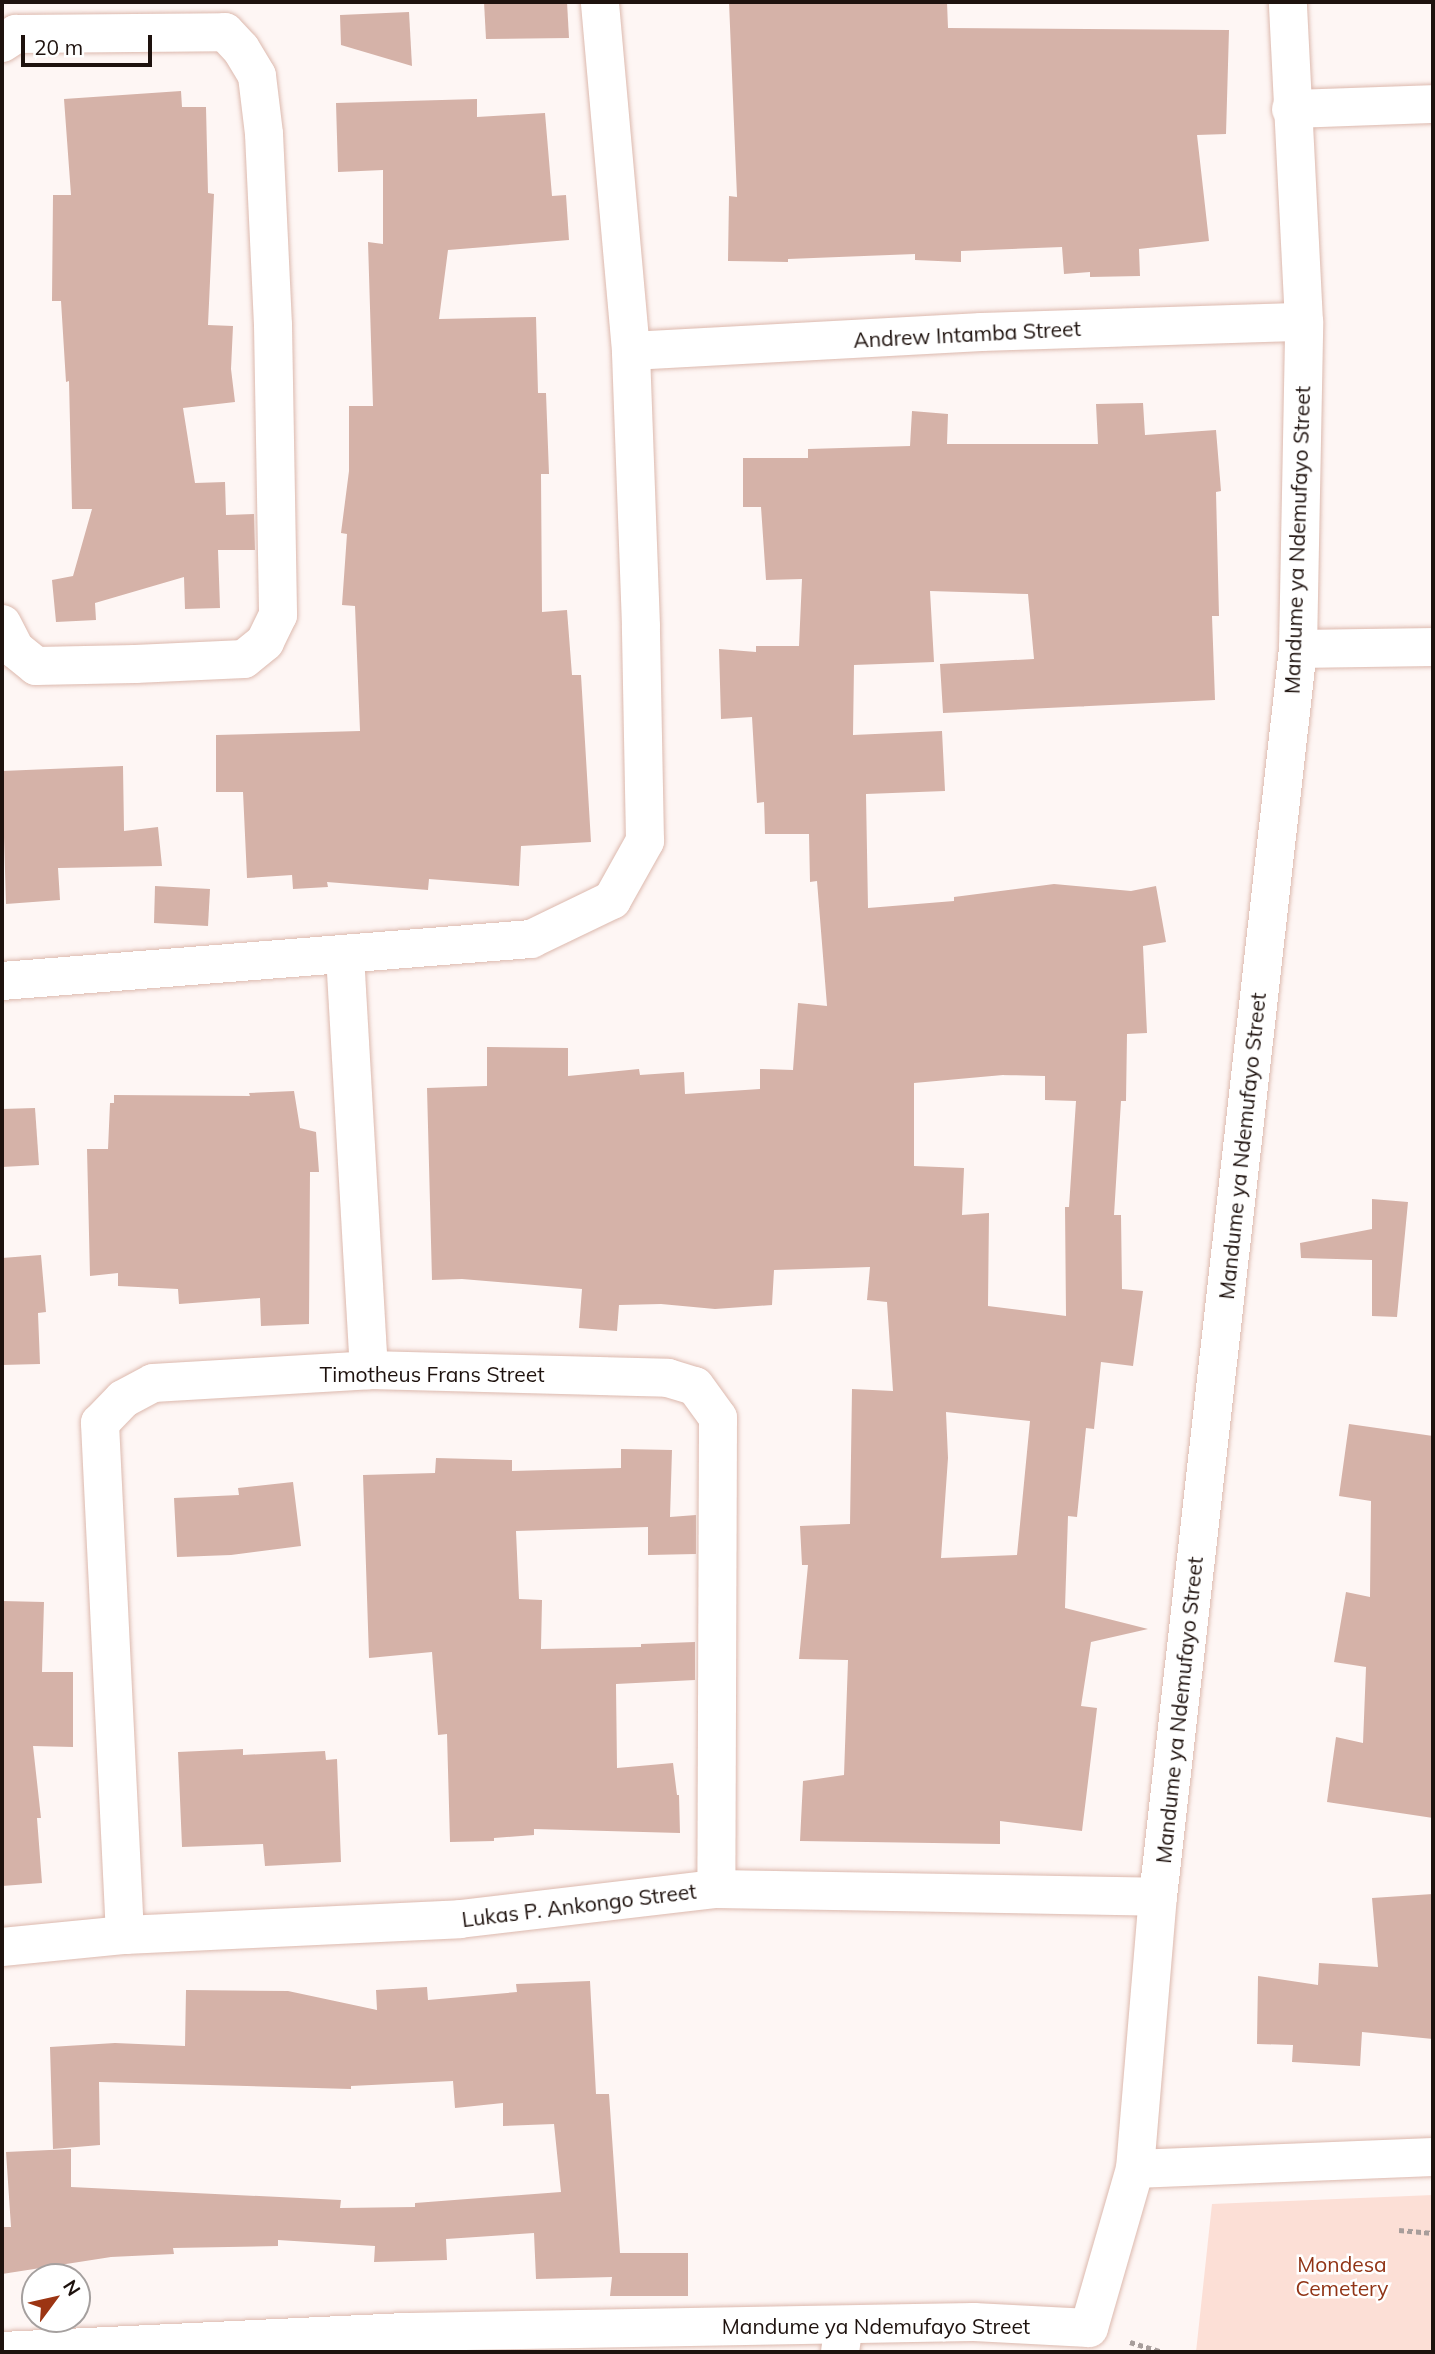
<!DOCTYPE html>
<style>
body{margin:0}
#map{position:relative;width:1435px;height:2354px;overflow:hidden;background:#fef6f4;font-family:Mulish,sans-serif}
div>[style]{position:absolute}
.green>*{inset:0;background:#fcdfd6}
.building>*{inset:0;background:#d5b2a8}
.path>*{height:4.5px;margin-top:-2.25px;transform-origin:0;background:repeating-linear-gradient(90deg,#a79d9b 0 5px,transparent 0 8.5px)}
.roads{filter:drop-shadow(0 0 2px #dcb9ae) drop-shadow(0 0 2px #dcb9ae)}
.minor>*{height:38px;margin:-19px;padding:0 19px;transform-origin:19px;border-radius:19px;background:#fff}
.tertiary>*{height:38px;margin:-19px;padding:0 19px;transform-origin:19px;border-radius:19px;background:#fff}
span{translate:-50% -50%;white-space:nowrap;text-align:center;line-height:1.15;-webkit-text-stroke:5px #fff;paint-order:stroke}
.street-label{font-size:21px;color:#1e120e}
.park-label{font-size:21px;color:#913416}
.frame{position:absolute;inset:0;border:4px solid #1e120e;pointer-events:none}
.north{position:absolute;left:21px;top:2263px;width:70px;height:70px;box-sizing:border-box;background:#fff;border:2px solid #a5a09f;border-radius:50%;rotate:57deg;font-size:19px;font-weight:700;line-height:28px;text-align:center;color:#1e120e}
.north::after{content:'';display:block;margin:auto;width:24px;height:32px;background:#9c3513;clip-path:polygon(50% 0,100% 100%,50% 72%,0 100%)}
.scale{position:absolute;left:21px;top:35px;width:131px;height:32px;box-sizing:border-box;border:4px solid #1e120e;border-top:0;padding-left:9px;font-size:21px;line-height:24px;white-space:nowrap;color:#1e120e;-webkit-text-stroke:5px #fff;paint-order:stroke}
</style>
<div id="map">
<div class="green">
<div style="clip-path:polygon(1433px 2195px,1433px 2352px,1196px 2352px,1212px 2204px)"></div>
</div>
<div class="building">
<div style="clip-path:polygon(484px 2px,567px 2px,569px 38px,486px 39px)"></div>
<div style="clip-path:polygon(729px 2px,947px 2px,948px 28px,1229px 30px,1226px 134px,1197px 135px,1209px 241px,1139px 249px,1140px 276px,1090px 277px,1090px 272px,1064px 274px,1062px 247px,961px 251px,961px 262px,915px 260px,915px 254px,788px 259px,788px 262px,728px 261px,729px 196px,737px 197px)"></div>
<div style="clip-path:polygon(409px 12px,412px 66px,341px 45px,340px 15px)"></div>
<div style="clip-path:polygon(181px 91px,182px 107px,206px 107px,208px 193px,214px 194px,208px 325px,233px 326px,231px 369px,235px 402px,183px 408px,195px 483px,225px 482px,226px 515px,254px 514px,255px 550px,218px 550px,220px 608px,185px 609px,184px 577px,95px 603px,96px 620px,56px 622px,52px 580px,73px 576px,92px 509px,72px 509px,69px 381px,66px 382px,61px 301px,52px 301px,53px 195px,71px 195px,64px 99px)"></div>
<div style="clip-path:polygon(477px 99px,477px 117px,545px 113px,552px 196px,566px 195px,569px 240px,448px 250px,439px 319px,536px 317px,538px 393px,546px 393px,549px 474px,541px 474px,542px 612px,567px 610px,572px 675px,581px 675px,591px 842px,521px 846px,519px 886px,429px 879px,428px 890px,327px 882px,328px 887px,293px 889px,292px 875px,247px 878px,243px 792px,216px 792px,216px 735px,360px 731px,355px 606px,342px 605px,347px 534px,341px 533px,349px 471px,349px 406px,373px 406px,368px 242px,383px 244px,383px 170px,338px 172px,336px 103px)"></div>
<div style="clip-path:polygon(evenodd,1143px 403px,1145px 435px,1216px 430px,1221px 491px,1216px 492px,1219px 616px,1212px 616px,1215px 700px,943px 713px,940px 664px,1034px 659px,1028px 594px,930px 591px,934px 662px,854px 665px,853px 735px,942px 731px,945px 791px,866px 794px,868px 908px,954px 901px,954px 897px,1054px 884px,1131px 891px,1156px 886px,1166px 942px,1143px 946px,1147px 1033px,1127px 1034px,1126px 1101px,1121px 1101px,1114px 1215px,1121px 1215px,1122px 1289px,1143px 1291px,1133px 1366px,1101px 1362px,1094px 1429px,1086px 1428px,1077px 1517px,1068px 1516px,1065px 1608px,1148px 1629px,1091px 1642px,1081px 1706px,1097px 1708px,1082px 1831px,1000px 1821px,1000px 1844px,800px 1841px,803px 1781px,844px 1775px,848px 1660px,799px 1659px,808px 1565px,802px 1565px,800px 1526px,850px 1524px,852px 1389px,893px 1391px,887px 1302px,867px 1300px,870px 1267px,774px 1270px,772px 1305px,715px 1309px,661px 1304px,619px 1305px,617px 1331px,579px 1328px,582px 1289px,462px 1279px,432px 1280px,427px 1088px,487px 1086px,487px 1047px,568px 1048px,568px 1076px,639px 1069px,640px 1075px,684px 1072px,685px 1094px,760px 1089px,760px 1069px,793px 1070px,798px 1003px,827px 1006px,817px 881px,810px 882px,809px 834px,765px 834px,764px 802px,757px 803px,752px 717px,721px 719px,719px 649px,756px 652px,756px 646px,799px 646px,802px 579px,766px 580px,761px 507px,743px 507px,743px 458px,808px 458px,808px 449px,910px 446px,912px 411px,948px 414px,947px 444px,1098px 444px,1096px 404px,1143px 403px,1003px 1075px,1045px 1076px,1045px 1100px,1076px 1101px,1069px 1207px,1065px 1207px,1066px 1316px,988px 1306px,989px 1213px,962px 1215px,964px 1168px,914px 1166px,914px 1083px,1003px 1075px,1143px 403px,946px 1412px,1030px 1421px,1017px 1555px,941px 1558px,948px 1458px,946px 1412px)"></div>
<div style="clip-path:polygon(123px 766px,124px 831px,158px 827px,162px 866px,58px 868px,60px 900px,6px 904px,2px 771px)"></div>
<div style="clip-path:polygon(155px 886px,210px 889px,208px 926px,154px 923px)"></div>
<div style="clip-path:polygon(294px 1091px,300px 1128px,316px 1132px,319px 1172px,310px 1172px,309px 1324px,261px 1326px,260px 1298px,179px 1304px,178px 1289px,118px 1286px,118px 1273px,90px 1276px,87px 1149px,108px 1149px,110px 1103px,114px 1103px,114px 1095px,250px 1096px,249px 1093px)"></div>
<div style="clip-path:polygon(35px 1108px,39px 1165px,2px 1167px,2px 1109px)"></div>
<div style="clip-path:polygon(1372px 1199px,1408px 1202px,1397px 1317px,1372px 1316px,1372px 1260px,1301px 1258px,1300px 1243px,1372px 1229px)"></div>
<div style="clip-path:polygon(41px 1255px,46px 1312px,38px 1313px,40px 1364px,2px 1365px,2px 1258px)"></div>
<div style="clip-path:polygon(1349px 1424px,1433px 1436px,1433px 1818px,1327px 1802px,1336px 1737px,1363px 1743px,1366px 1667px,1334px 1662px,1346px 1592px,1370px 1597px,1371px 1501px,1339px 1496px)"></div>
<div style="clip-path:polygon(621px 1449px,672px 1450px,670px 1517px,696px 1515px,696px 1554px,648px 1555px,648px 1527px,516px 1531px,519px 1599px,542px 1600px,541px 1649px,641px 1647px,641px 1644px,695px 1642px,695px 1680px,616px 1684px,617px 1768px,673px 1763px,677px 1795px,679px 1795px,680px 1833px,534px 1829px,534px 1835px,494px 1838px,494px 1841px,450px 1842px,447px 1734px,438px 1735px,432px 1652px,369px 1658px,363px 1475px,435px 1473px,436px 1458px,512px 1460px,512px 1471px,621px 1468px)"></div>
<div style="clip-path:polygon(293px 1482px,301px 1546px,231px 1555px,177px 1557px,174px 1498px,239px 1495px,238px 1488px)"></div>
<div style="clip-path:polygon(2px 1601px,44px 1602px,42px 1672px,73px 1672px,73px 1747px,33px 1746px,41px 1818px,37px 1818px,42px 1883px,2px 1886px)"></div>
<div style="clip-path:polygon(243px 1749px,243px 1755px,325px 1751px,326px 1760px,337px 1759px,341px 1862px,265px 1866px,263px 1844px,182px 1847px,178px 1752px)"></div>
<div style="clip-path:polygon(1433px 1894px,1433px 2039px,1362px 2032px,1360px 2066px,1292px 2062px,1293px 2045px,1257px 2044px,1258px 1976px,1318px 1985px,1319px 1963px,1378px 1967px,1372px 1898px)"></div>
<div style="clip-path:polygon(590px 1981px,596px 2094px,609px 2094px,620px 2253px,688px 2253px,688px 2296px,610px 2296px,612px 2277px,536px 2279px,534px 2233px,446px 2239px,447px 2260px,374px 2262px,375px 2246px,278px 2240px,278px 2246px,173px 2248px,174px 2254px,111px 2257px,2px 2274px,2px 2227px,11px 2227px,6px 2152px,71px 2149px,71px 2187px,341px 2200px,340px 2208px,415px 2207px,415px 2203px,561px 2192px,554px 2124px,503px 2126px,503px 2103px,455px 2108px,453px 2081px,351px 2086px,351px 2089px,99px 2082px,100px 2145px,53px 2149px,50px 2047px,115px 2043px,185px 2046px,186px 1990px,288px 1991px,377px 2010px,376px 1990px,427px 1987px,428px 2000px,517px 1992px,516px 1984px)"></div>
</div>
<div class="path">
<div style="left:1399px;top:2230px;width:34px;rotate:5deg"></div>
<div style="left:1130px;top:2342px;width:34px;rotate:17deg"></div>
</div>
<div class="roads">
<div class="minor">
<div style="left:2px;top:43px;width:17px;rotate:-33deg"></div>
<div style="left:16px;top:34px;width:209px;rotate:-0.5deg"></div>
<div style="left:225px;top:32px;width:23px;rotate:47deg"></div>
<div style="left:241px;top:49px;width:31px;rotate:59deg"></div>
<div style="left:257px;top:76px;width:58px;rotate:83.1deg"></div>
<div style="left:264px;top:134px;width:191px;rotate:87.3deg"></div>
<div style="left:273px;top:325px;width:290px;rotate:89deg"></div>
<div style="left:278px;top:615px;width:30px;rotate:116deg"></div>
<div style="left:265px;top:642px;width:27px;rotate:141deg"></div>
<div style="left:244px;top:659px;width:109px;rotate:177.4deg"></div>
<div style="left:135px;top:664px;width:99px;rotate:178.8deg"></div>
<div style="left:36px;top:666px;width:27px;rotate:-141deg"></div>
<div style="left:15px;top:649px;width:28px;rotate:-117deg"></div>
<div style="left:1291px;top:109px;width:142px;rotate:-2deg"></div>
<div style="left:631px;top:351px;width:351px;rotate:-3.1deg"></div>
<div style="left:981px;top:332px;width:323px;rotate:-1.8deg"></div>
<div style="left:345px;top:955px;width:416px;rotate:86.7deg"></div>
<div style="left:2px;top:981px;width:531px;rotate:-4.54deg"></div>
<div style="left:531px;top:939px;width:90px;rotate:-25.7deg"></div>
<div style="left:612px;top:900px;width:68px;rotate:-60.8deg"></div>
<div style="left:645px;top:841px;width:215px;rotate:-91.1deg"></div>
<div style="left:641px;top:626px;width:275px;rotate:-92.1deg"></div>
<div style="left:631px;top:351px;width:350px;rotate:-95.1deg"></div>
<div style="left:125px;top:1935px;width:513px;rotate:-92.8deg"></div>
<div style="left:100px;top:1423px;width:33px;rotate:-46deg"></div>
<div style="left:123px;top:1399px;width:34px;rotate:-28deg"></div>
<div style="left:153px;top:1383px;width:216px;rotate:-3.4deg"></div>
<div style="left:369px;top:1370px;width:299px;rotate:1.5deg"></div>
<div style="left:668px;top:1378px;width:28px;rotate:17deg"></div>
<div style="left:695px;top:1386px;width:39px;rotate:54deg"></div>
<div style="left:718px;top:1418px;width:471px;rotate:90.2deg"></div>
<div style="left:2px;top:1947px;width:124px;rotate:-5.6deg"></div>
<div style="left:125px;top:1935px;width:335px;rotate:-2.7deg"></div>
<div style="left:460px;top:1919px;width:258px;rotate:-6.7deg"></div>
<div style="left:716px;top:1889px;width:442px;rotate:1deg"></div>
<div style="left:1135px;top:2169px;width:298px;rotate:-2.3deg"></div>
<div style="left:840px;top:2352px;width:27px;rotate:-82deg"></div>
</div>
<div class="tertiary">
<div style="left:1298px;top:649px;width:135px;rotate:-0.8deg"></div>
<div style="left:2px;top:2351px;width:407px;rotate:-2.7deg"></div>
<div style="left:409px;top:2332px;width:565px;rotate:-1.01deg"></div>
<div style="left:974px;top:2322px;width:115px;rotate:3deg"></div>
<div style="left:1089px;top:2328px;width:166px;rotate:-73.9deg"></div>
<div style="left:1135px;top:2169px;width:273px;rotate:-85.2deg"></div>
<div style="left:1158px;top:1897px;width:1256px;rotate:-83.6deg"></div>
<div style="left:1298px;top:649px;width:327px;rotate:-88.9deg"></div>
<div style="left:1304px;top:322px;width:320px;rotate:-92.9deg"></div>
</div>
</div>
<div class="street-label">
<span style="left:967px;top:334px;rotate:-3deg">Andrew Intamba Street</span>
<span style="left:1297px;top:540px;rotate:-88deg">Mandume ya Ndemufayo Street</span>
<span style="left:1242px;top:1146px;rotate:-84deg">Mandume ya Ndemufayo Street</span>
<span style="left:432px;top:1374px">Timotheus Frans Street</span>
<span style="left:1179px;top:1710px;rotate:-84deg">Mandume ya Ndemufayo Street</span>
<span style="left:579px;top:1905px;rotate:-7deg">Lukas P. Ankongo Street</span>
<span style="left:876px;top:2326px">Mandume ya Ndemufayo Street</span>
</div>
<div class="park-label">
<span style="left:1342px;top:2276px">Mondesa<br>Cemetery</span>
</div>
<div class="frame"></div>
<div class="north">N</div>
<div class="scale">20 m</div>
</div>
